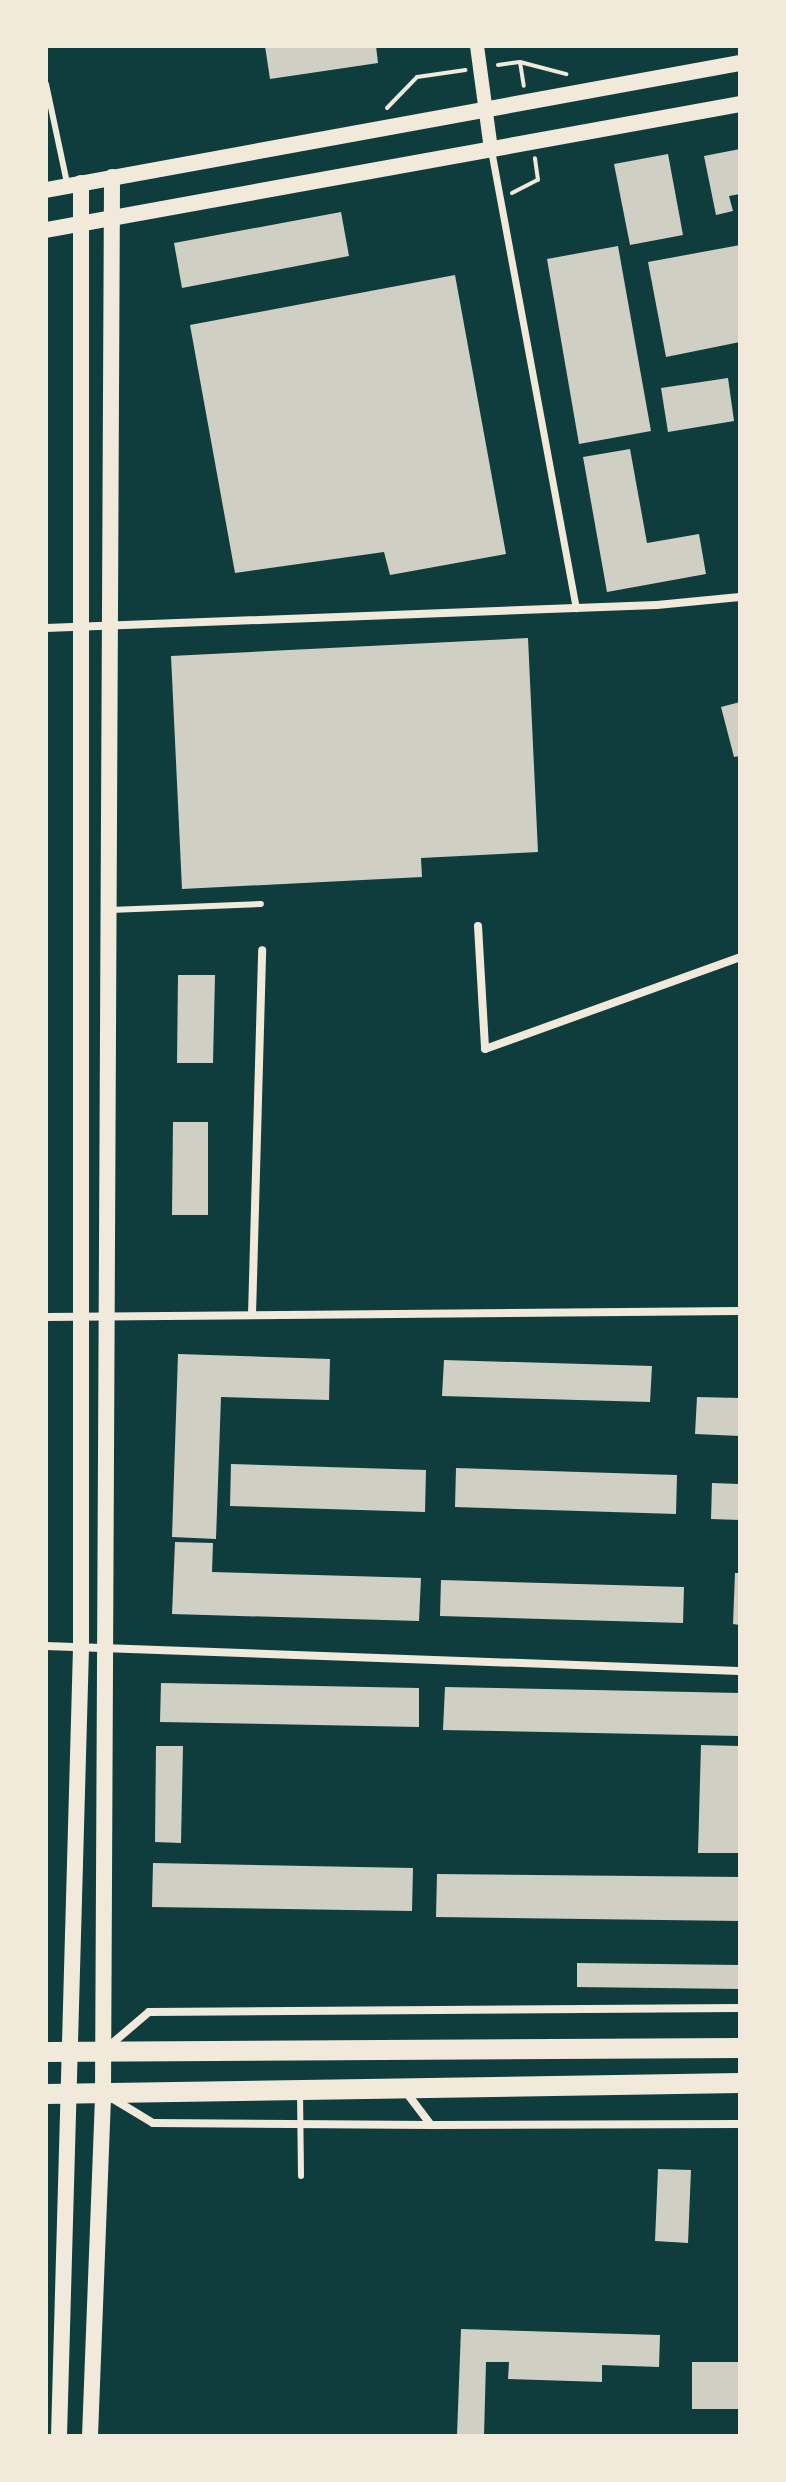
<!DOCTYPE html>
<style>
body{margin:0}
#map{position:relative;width:786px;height:2482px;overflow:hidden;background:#0f3d3e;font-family:Lato,sans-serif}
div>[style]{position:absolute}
.building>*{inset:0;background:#cfcfc3}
.path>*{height:4px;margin:-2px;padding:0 2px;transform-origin:2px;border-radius:2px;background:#f1e9da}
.service>*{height:6px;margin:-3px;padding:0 3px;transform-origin:3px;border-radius:3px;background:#f1e9da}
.pedestrian>*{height:7px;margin:-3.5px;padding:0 3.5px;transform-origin:3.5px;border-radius:3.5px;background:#f1e9da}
.minor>*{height:8px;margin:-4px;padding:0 4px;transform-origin:4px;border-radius:4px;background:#f1e9da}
.tertiary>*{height:14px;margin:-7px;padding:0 7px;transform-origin:7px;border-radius:7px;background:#f1e9da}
.secondary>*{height:16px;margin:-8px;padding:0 8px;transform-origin:8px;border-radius:8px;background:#f1e9da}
.primary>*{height:20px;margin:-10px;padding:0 10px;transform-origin:10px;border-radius:10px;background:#f1e9da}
span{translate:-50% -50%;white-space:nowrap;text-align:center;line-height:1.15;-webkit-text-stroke:8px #f1e9da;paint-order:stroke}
.frame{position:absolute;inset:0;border:48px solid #f1e9da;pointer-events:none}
</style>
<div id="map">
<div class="building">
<div style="clip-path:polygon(265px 46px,376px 46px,378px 63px,270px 79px)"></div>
<div style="clip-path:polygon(740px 149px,740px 194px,729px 196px,733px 211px,716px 215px,704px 156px)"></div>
<div style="clip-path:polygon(668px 154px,683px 235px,630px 245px,614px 164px)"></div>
<div style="clip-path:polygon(341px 212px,349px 256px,182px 288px,174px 243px)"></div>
<div style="clip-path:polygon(740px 245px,740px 342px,666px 357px,648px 262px)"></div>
<div style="clip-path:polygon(618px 246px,651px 431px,579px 444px,547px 259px)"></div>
<div style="clip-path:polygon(455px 275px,506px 554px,390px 575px,384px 552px,235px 573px,190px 325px)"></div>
<div style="clip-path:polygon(728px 378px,734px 421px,668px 432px,661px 388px)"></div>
<div style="clip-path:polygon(630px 449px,647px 543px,699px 534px,706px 574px,607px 592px,583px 457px)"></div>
<div style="clip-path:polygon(528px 638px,538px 852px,421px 858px,422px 877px,182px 889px,171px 656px)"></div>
<div style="clip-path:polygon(740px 702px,740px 756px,734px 757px,721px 707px)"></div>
<div style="clip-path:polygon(178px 975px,215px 975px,213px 1063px,177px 1063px)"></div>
<div style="clip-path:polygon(173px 1122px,208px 1122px,208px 1215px,172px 1215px)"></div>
<div style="clip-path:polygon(178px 1354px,330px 1359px,329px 1400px,221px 1397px,216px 1539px,172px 1537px)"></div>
<div style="clip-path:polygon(444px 1360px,652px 1366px,650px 1402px,442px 1396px)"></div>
<div style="clip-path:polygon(697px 1397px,740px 1398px,740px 1436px,695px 1434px)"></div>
<div style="clip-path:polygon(231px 1464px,426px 1470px,425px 1512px,230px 1506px)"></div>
<div style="clip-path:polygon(456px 1468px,677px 1475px,676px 1514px,455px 1507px)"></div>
<div style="clip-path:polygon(712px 1483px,740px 1484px,740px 1520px,711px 1519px)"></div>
<div style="clip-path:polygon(175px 1542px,213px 1543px,212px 1572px,421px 1578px,419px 1621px,172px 1614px)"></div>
<div style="clip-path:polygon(735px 1573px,740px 1573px,740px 1625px,733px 1624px)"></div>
<div style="clip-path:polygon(441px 1580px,684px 1587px,683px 1623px,440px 1616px)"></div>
<div style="clip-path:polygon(161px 1683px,419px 1688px,419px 1727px,160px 1722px)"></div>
<div style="clip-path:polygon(445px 1687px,740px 1693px,740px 1736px,443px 1730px)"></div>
<div style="clip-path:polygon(701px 1745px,740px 1746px,740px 1853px,698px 1853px)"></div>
<div style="clip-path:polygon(156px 1746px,183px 1746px,181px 1843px,155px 1842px)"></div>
<div style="clip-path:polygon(153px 1863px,413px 1868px,412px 1911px,152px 1907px)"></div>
<div style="clip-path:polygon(437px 1874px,740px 1877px,740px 1921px,436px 1917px)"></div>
<div style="clip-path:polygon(577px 1963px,740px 1965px,740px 1989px,577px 1987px)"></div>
<div style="clip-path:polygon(658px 2169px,691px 2170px,688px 2243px,655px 2241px)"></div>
<div style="clip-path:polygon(461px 2329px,660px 2335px,659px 2367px,602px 2365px,602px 2382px,508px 2379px,509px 2362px,486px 2362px,484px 2436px,457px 2435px)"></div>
<div style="clip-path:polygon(692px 2362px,740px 2362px,740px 2409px,692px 2409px)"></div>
</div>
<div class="path">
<div style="left:520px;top:62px;width:48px;rotate:14.6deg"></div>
<div style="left:498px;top:65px;width:22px;rotate:-8deg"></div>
<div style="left:520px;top:62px;width:24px;rotate:81deg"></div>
<div style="left:387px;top:108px;width:43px;rotate:-45.9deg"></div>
<div style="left:417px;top:77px;width:49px;rotate:-8.3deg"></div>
<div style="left:512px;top:193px;width:29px;rotate:-27deg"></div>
<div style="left:538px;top:180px;width:22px;rotate:-98deg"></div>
</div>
<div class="service">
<div style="left:46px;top:84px;width:101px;rotate:78deg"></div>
<div style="left:110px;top:910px;width:151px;rotate:-2.3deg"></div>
<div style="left:300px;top:2093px;width:83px;rotate:89.3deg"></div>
</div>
<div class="pedestrian">
<div style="left:491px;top:150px;width:466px;rotate:79.5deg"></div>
</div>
<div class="minor">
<div style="left:46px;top:628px;width:611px;rotate:-2.16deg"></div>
<div style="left:657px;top:605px;width:83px;rotate:-5.5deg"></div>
<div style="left:478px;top:926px;width:123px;rotate:86.7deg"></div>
<div style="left:485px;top:1049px;width:271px;rotate:-19.8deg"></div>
<div style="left:252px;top:1315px;width:365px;rotate:-88.4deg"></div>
<div style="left:46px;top:1317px;width:694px;rotate:-0.5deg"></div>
<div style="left:46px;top:1646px;width:694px;rotate:2.06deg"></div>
<div style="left:109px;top:2046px;width:52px;rotate:-40.4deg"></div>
<div style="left:149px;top:2012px;width:591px;rotate:-0.39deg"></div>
<div style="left:406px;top:2092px;width:41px;rotate:52.9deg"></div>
<div style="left:431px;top:2125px;width:309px;rotate:-0.2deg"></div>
<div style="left:110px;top:2097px;width:50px;rotate:31.2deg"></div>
<div style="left:153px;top:2123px;width:278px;rotate:0.4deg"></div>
</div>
<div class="tertiary">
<div style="left:477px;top:46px;width:105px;rotate:82.3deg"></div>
</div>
<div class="secondary">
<div style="left:46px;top:190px;width:706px;rotate:-10.37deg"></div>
<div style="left:46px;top:230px;width:705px;rotate:-10.29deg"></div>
<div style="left:59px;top:2436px;width:789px;rotate:-88.4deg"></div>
<div style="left:81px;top:1647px;width:1464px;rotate:-90deg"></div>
<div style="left:90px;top:2436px;width:343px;rotate:-87.8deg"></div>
<div style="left:103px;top:2093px;width:1916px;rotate:-89.73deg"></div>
</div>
<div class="primary">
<div style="left:46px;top:2052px;width:694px;rotate:-0.33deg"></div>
<div style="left:46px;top:2094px;width:694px;rotate:-0.91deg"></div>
</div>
<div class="frame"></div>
</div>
